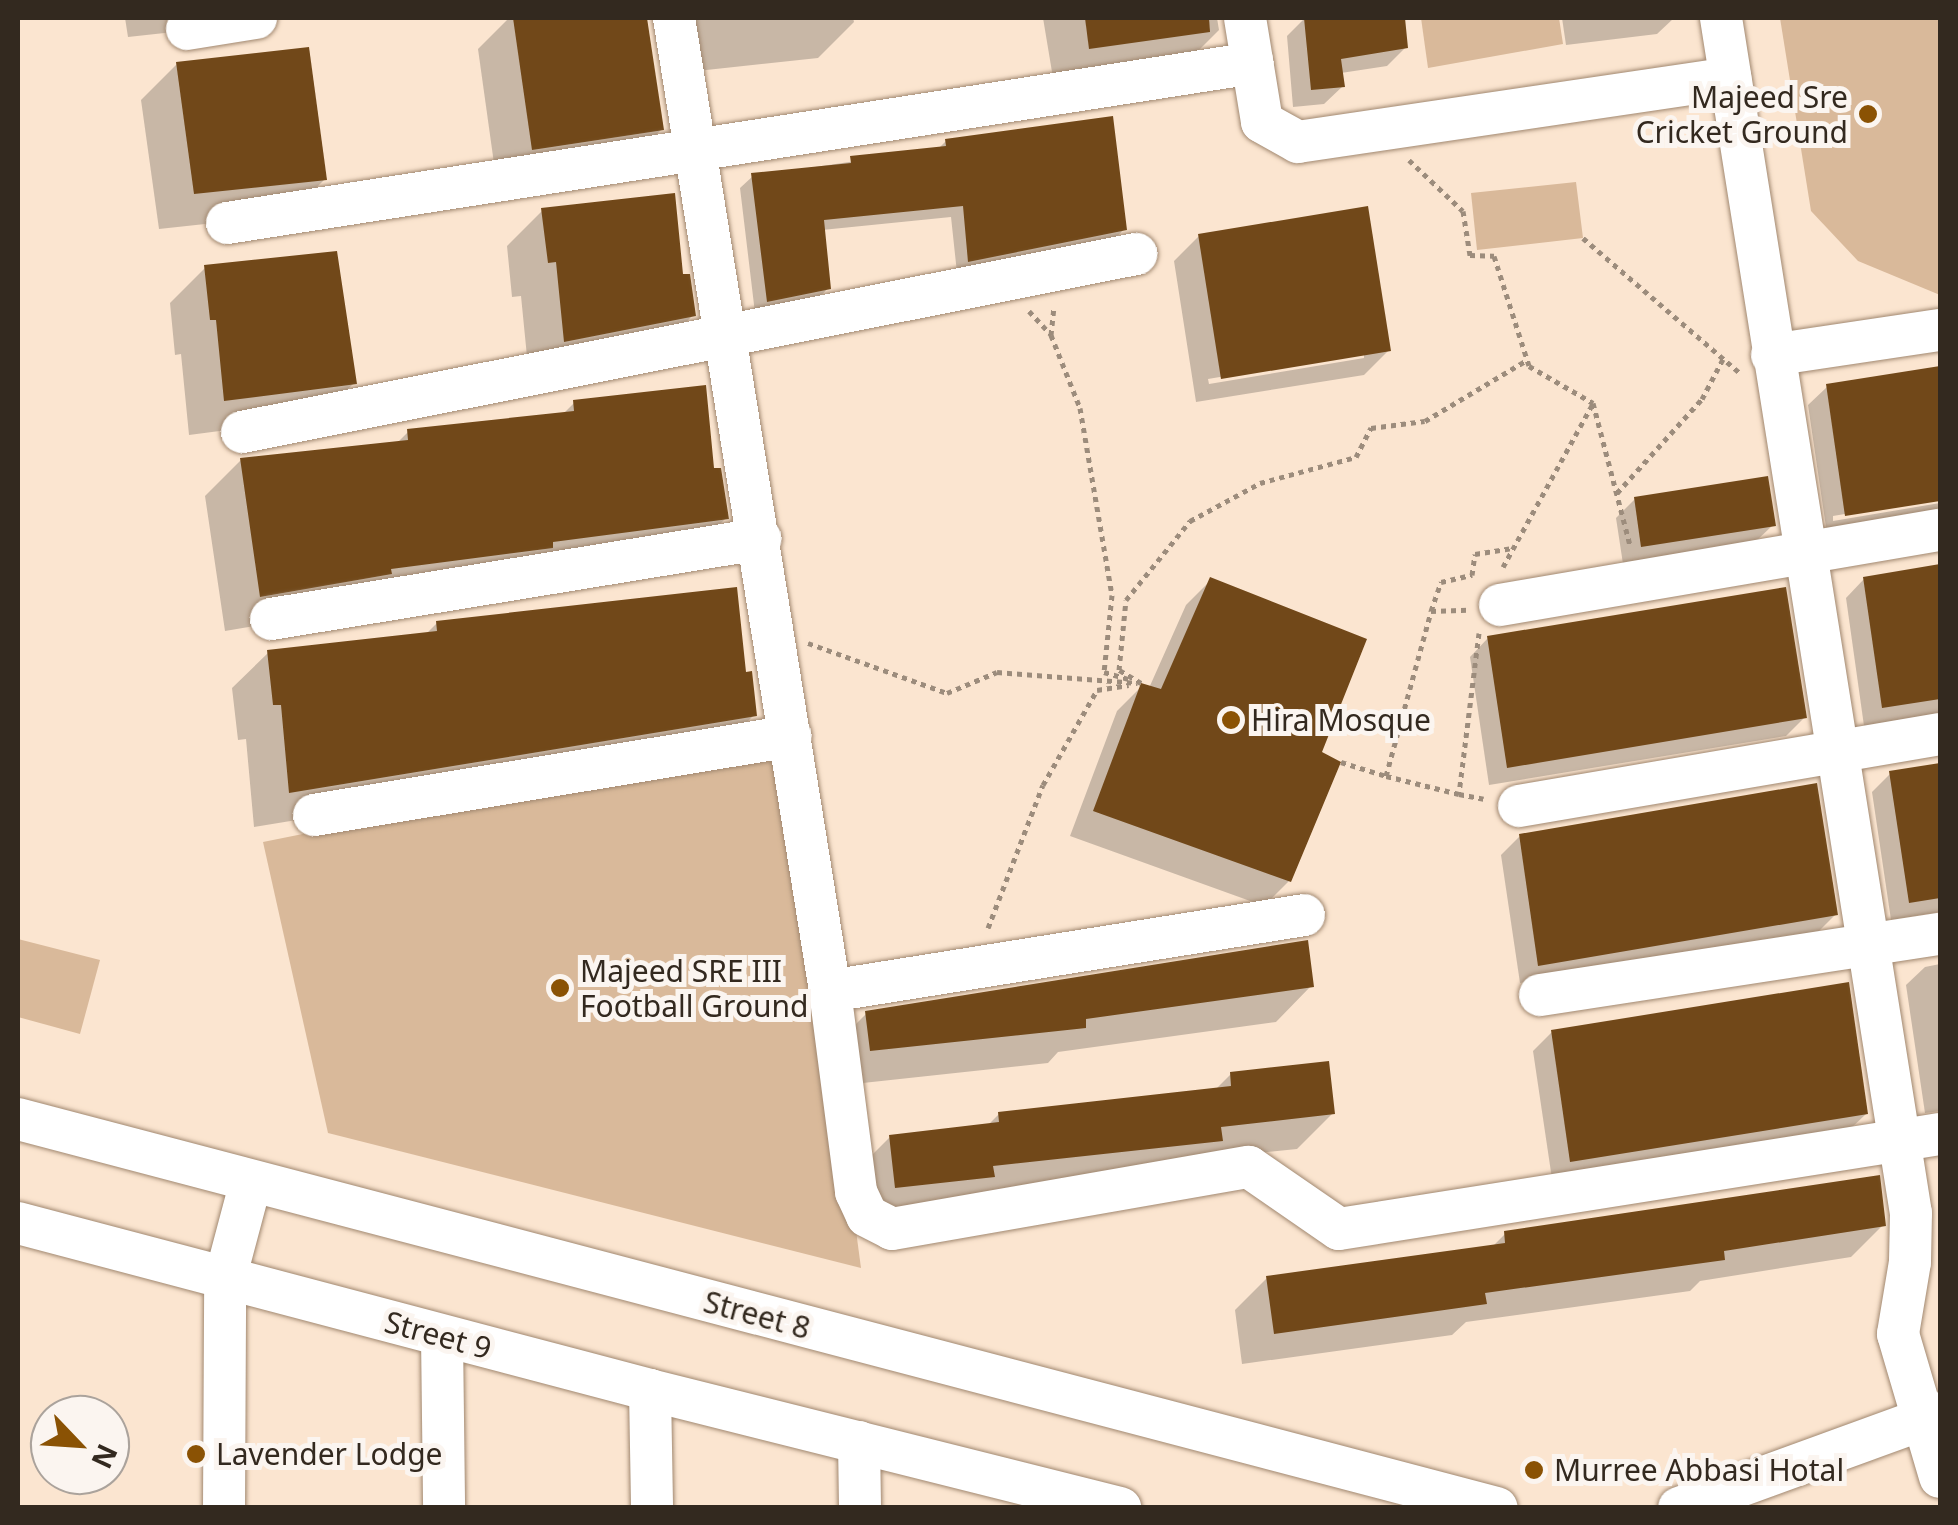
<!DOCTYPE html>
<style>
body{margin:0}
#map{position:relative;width:1958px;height:1525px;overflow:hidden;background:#fbe5d0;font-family:"Noto Sans",sans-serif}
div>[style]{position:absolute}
.green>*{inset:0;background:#d9b99a}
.shadow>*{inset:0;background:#0003}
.building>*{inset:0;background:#714819}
.path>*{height:5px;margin-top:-2.5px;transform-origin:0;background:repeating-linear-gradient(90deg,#9c8c7c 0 5px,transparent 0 10px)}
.roads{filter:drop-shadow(0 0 2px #a18870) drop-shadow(0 0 2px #a18870)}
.minor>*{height:42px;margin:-21px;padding:0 21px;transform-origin:21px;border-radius:21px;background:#fff}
.dots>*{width:28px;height:28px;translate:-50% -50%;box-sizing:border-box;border:5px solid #fbf5f0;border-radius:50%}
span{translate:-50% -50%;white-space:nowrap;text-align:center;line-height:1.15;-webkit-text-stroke:10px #fbf5f0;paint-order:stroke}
.poi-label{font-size:30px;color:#33291f}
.right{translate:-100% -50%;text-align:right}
.left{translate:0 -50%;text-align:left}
.street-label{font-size:30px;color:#33291f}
.frame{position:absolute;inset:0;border:20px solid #33291f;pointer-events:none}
.north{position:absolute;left:30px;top:1395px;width:100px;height:100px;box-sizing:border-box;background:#fbf5f0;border:2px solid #aba39c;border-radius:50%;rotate:115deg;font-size:28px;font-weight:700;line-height:40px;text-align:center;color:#33291f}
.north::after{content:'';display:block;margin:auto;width:35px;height:45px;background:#8a5204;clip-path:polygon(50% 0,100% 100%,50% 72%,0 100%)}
</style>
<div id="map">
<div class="green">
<div style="clip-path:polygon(1421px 18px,1559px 18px,1563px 44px,1428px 68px)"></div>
<div style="clip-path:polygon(1780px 18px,1940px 18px,1940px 295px,1858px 261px,1811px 211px)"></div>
<div style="clip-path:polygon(1576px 182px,1583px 238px,1477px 250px,1471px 193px)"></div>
<div style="clip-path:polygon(790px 736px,861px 1268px,328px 1133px,263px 842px)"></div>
<div style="clip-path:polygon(18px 939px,100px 960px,80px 1034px,18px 1017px)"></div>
</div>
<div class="shadow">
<div style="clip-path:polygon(125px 18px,263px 18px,257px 23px,128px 37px)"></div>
<div style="clip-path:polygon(509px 18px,646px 18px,662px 129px,626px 164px,497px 185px,478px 49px)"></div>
<div style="clip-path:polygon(686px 18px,853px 18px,854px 22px,818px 58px,688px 72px)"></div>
<div style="clip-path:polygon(1043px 18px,1217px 18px,1219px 30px,1183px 66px,1054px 84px)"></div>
<div style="clip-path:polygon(1305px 18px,1402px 18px,1406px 47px,1387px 66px,1341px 73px,1343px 86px,1324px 104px,1293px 107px,1287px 36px)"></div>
<div style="clip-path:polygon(1562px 18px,1674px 18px,1657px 34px,1566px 45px)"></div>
<div style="clip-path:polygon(177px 64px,325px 179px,289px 215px,159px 229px,141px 100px)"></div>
<div style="clip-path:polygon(946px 141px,1124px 229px,1112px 242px,957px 273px,951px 217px,822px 230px,828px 288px,816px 301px,755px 313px,740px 188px,753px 176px,938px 149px)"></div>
<div style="clip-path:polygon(543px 210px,681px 277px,693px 315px,658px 351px,529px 377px,521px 296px,512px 297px,507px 246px)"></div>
<div style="clip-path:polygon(evenodd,1199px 236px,1389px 350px,1364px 375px,1196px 402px,1174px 261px,1199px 236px,1364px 353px,1364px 358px,1209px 384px,1208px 379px,1364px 353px)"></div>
<div style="clip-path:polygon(206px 267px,354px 383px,319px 418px,189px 435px,181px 354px,175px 355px,170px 303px)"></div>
<div style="clip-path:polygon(1940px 368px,1940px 498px,1833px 516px,1833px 521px,1940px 503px,1940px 515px,1827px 534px,1808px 405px,1827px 387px)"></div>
<div style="clip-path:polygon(574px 403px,712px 471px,726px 518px,690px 554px,225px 631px,205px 496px,241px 460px,396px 444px,408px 432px,562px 415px)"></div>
<div style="clip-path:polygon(1635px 499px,1773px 525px,1754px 543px,1623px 564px,1616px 518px)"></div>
<div style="clip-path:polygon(1940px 567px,1940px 713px,1864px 726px,1846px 598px,1864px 579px)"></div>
<div style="clip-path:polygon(1211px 580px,1319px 753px,1289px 881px,1264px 906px,1070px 836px,1117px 711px,1142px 686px,1149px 688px,1186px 605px)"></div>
<div style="clip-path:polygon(437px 623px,754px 715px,718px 751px,254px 827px,246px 739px,238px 740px,232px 688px,268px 653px,425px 635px)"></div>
<div style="clip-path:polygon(1488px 638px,1804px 718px,1786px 736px,1489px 785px,1470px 657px)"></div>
<div style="clip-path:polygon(1940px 765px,1940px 912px,1891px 920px,1872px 792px,1891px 773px)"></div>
<div style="clip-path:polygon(1520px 836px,1836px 914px,1817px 933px,1520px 983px,1501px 855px)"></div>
<div style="clip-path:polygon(1940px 964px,1940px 1111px,1925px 1113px,1906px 985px,1925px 967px)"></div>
<div style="clip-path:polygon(1311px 986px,1276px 1022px,1058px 1052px,1048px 1063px,835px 1086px,831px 1049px,867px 1013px)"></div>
<div style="clip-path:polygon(1552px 1032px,1866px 1114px,1847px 1132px,1552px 1179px,1533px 1051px)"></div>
<div style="clip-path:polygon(1231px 1074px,1333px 1113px,1297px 1149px,1201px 1159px,860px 1222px,854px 1173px,890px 1137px,987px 1126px,999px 1114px,1214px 1091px)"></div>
<div style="clip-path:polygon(1883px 1225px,1851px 1257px,1700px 1281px,1690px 1291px,1466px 1322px,1452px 1335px,1242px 1364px,1235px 1310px,1267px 1278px,1492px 1247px,1505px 1234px)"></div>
</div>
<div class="building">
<div style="clip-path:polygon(513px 18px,647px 18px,664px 130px,532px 150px)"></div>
<div style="clip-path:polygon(1085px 18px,1209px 18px,1210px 32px,1089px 49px)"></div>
<div style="clip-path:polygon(1304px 18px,1405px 18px,1408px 48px,1341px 59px,1345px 87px,1311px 90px)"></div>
<div style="clip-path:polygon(309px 47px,327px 180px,194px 194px,176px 62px)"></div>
<div style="clip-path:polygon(1113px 116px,1127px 230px,968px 262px,963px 206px,824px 220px,831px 289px,767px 302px,751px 173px,851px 163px,850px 156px,946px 146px,945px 139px)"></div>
<div style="clip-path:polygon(675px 193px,683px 274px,690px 274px,696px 316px,564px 342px,556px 262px,548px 263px,541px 208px)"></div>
<div style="clip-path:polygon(1368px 206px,1391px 351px,1221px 379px,1198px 234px)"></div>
<div style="clip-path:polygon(337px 251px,357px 384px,224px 401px,216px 320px,210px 320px,204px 265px)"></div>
<div style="clip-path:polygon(1940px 366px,1940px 501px,1845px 516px,1826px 384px)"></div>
<div style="clip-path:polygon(706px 385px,714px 468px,721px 468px,729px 519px,553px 542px,553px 548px,391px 569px,392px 574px,260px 597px,240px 458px,408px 440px,407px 429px,574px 411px,573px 400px)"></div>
<div style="clip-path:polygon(1768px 476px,1776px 526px,1641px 547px,1634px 497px)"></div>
<div style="clip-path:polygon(1940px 564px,1940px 699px,1882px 708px,1863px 577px)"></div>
<div style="clip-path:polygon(1210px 577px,1367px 639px,1322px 752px,1341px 762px,1291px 882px,1093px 811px,1141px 683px,1161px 689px)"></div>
<div style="clip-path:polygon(737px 587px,746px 672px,752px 671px,757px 716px,289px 793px,281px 705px,273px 705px,267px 650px,437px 631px,436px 621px)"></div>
<div style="clip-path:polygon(1786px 587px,1807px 718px,1507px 768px,1487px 636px)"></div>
<div style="clip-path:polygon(1940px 763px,1940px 898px,1909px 903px,1889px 771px)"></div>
<div style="clip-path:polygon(1817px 783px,1838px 915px,1538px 966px,1519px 834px)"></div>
<div style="clip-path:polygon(1308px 940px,1314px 987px,1086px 1019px,1086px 1028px,870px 1051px,865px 1011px)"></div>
<div style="clip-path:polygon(1849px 982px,1868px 1114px,1570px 1162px,1551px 1030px)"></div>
<div style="clip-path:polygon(1329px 1061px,1335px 1114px,1221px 1127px,1223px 1141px,993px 1166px,995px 1177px,895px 1188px,889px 1135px,999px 1122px,998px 1112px,1231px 1086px,1230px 1072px)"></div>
<div style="clip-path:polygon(1880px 1175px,1886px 1226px,1724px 1251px,1725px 1260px,1485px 1293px,1487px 1304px,1274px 1334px,1266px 1276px,1505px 1243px,1504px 1231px)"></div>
</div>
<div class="path">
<div style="left:1409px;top:160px;width:74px;rotate:43.4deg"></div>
<div style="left:1463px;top:211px;width:45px;rotate:81deg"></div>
<div style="left:1470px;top:255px;width:24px;rotate:2deg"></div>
<div style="left:1494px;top:256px;width:115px;rotate:72.3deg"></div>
<div style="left:1529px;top:366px;width:74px;rotate:30deg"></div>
<div style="left:1593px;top:403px;width:147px;rotate:75.4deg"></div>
<div style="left:1583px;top:238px;width:206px;rotate:40.7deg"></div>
<div style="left:1029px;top:311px;width:33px;rotate:47deg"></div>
<div style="left:1051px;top:335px;width:79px;rotate:68.3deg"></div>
<div style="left:1080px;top:408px;width:190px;rotate:80.3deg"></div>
<div style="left:1112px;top:595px;width:77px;rotate:95.9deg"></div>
<div style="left:1104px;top:672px;width:26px;rotate:16deg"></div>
<div style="left:1051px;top:335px;width:27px;rotate:-84deg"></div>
<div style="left:1617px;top:493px;width:127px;rotate:-47.9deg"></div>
<div style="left:1702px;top:399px;width:45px;rotate:-62.3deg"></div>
<div style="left:1503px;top:567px;width:187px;rotate:-61.2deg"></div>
<div style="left:1431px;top:611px;width:31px;rotate:-71deg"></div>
<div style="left:1441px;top:582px;width:32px;rotate:-13deg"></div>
<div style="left:1472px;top:575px;width:21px;rotate:-82deg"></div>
<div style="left:1475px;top:554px;width:38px;rotate:-9deg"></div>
<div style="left:1479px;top:633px;width:162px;rotate:97.1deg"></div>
<div style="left:1459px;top:794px;width:25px;rotate:11deg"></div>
<div style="left:808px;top:643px;width:148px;rotate:19.8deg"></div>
<div style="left:947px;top:693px;width:54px;rotate:-22.8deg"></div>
<div style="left:997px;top:672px;width:141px;rotate:4.5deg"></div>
<div style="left:1141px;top:683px;width:26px;rotate:-149deg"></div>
<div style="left:1119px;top:670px;width:70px;rotate:-84.3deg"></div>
<div style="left:1126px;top:600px;width:102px;rotate:-51deg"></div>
<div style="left:1190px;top:521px;width:80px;rotate:-28.5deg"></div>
<div style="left:1260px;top:483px;width:99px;rotate:-15.2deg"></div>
<div style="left:1356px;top:457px;width:33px;rotate:-63deg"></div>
<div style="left:1371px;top:428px;width:54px;rotate:-7.4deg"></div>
<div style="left:1425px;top:421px;width:119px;rotate:-30.9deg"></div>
<div style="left:1341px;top:762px;width:47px;rotate:17.3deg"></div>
<div style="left:1459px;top:794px;width:75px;rotate:-166.1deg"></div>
<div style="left:1386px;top:776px;width:171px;rotate:-74.7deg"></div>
<div style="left:1431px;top:611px;width:37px;rotate:-2deg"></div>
<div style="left:988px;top:928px;width:153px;rotate:-69deg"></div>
<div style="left:1043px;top:785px;width:109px;rotate:-60.4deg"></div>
<div style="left:1097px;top:690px;width:32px;rotate:-9deg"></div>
</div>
<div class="roads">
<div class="minor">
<div style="left:674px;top:18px;width:985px;rotate:80.89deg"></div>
<div style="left:830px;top:991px;width:203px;rotate:82.6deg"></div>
<div style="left:856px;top:1192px;width:26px;rotate:65deg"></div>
<div style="left:867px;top:1216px;width:28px;rotate:27deg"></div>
<div style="left:892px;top:1229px;width:362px;rotate:-9.9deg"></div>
<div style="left:1249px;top:1167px;width:109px;rotate:34.6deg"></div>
<div style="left:1339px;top:1229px;width:608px;rotate:-8.98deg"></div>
<div style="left:1245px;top:18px;width:105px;rotate:80.7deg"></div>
<div style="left:1262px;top:122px;width:41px;rotate:29.1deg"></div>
<div style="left:1298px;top:142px;width:437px;rotate:-8.4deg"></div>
<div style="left:1721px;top:18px;width:1210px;rotate:80.97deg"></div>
<div style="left:1911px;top:1213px;width:49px;rotate:91.2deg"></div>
<div style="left:1910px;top:1262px;width:73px;rotate:99.5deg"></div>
<div style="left:1898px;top:1334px;width:149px;rotate:73.6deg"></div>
<div style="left:187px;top:29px;width:70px;rotate:-9.1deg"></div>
<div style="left:227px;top:223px;width:1038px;rotate:-8.86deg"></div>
<div style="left:1772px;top:355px;width:170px;rotate:-8.5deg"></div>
<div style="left:242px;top:432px;width:912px;rotate:-11.26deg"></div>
<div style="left:1500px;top:605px;width:446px;rotate:-9.7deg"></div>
<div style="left:271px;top:619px;width:496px;rotate:-9.3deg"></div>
<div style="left:1519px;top:806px;width:427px;rotate:-9.7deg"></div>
<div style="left:314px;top:815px;width:483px;rotate:-9.4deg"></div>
<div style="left:830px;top:991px;width:480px;rotate:-9.1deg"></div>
<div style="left:1540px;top:995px;width:405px;rotate:-8.7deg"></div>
<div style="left:18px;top:1119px;width:1529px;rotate:14.74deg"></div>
<div style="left:18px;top:1223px;width:654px;rotate:14.8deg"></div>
<div style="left:650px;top:1390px;width:485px;rotate:14.1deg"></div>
<div style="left:442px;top:1336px;width:172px;rotate:89.3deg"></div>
<div style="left:650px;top:1390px;width:118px;rotate:89deg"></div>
<div style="left:859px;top:1442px;width:66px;rotate:89.1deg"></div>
<div style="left:224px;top:1508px;width:229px;rotate:-89.7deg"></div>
<div style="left:225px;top:1279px;width:101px;rotate:-75.1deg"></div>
<div style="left:1679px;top:1508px;width:278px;rotate:-20deg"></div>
</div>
</div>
<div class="dots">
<div style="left:1868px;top:114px;background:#8a5204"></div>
<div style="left:1231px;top:720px;background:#8a5204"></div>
<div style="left:560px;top:988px;background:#8a5204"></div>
<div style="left:196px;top:1454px;background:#8a5204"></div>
<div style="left:1534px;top:1470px;background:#8a5204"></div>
</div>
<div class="poi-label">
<span class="right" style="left:1848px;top:114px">Majeed Sre<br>Cricket Ground</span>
<span class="left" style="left:1251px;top:720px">Hira Mosque</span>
<span class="left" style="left:580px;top:988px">Majeed SRE III<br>Football Ground</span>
<span class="left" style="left:216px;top:1454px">Lavender Lodge</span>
<span class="left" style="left:1554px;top:1470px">Murree Abbasi Hotal</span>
</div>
<div class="street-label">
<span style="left:757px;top:1315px;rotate:15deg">Street 8</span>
<span style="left:438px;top:1335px;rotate:15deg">Street 9</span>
</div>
<div class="frame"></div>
<div class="north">N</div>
</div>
